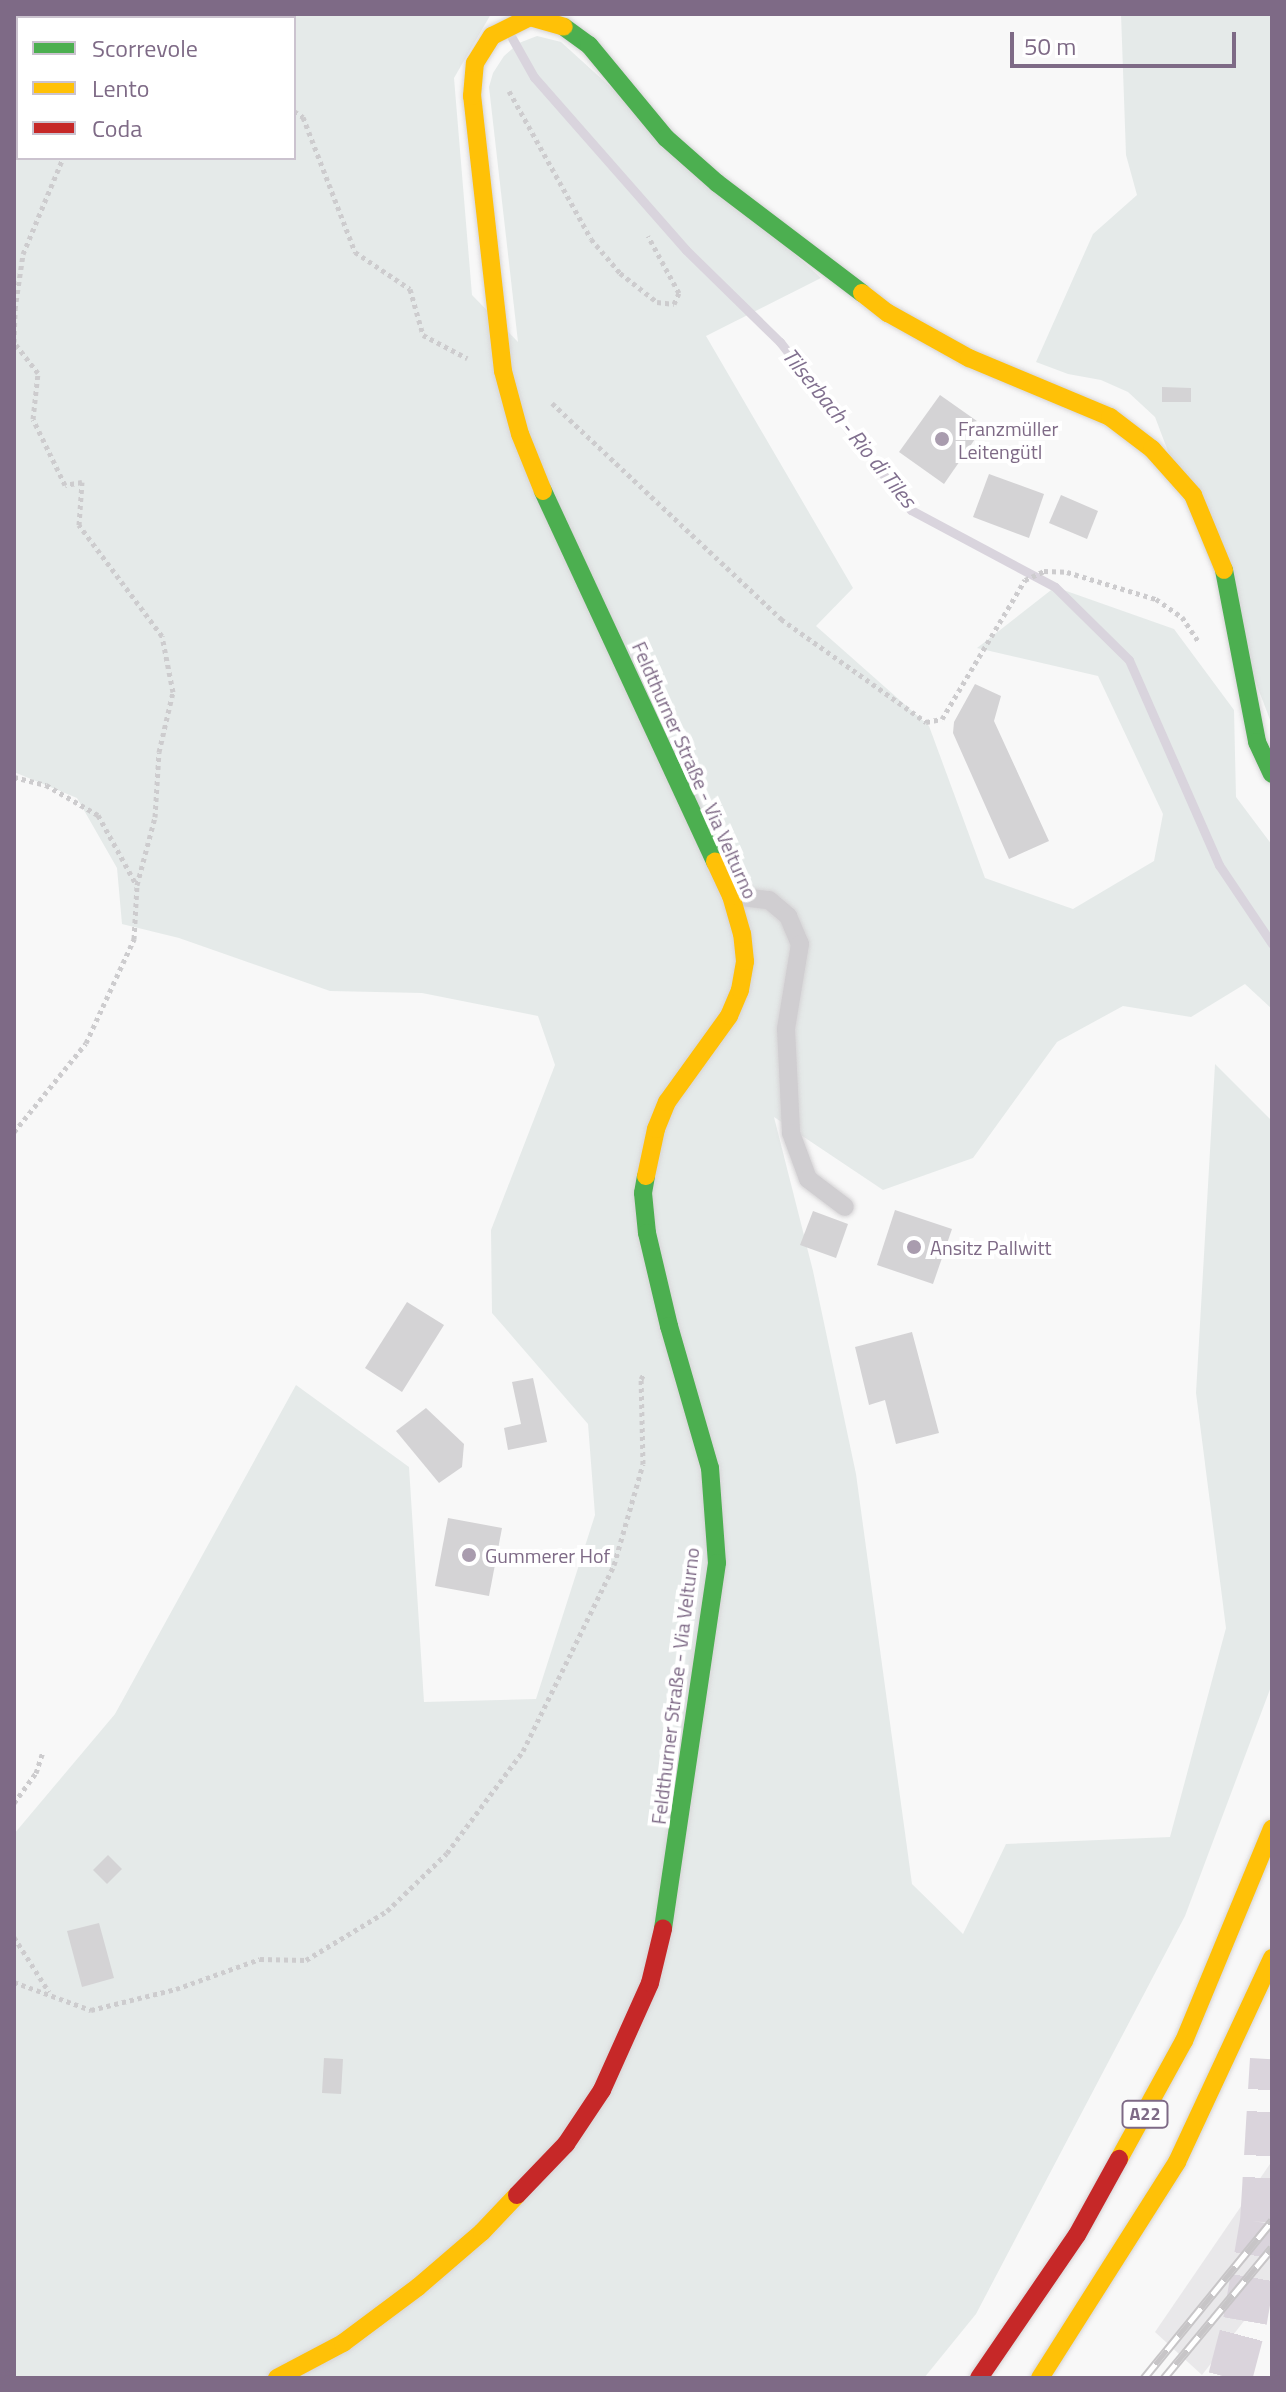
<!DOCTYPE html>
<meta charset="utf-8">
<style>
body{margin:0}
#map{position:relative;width:1286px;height:2392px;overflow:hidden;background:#f8f8f8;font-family:"Titillium Web",sans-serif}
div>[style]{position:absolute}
.built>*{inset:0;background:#e9e8ea}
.green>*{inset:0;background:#e5eae9}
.stream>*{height:9px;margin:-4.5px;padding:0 4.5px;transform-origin:4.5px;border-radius:4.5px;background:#d9d4dd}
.building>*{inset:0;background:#d4d3d5}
.primary-tunnel>*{height:44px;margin-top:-22px;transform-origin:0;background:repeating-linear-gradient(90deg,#dad4dc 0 44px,transparent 0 66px)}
.path>*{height:5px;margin-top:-2.5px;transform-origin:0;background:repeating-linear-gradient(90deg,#cdccce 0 4px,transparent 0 8px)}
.roads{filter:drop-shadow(0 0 2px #d6d4d6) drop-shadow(0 0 2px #d6d4d6)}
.lane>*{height:18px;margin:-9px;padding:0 9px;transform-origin:9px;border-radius:9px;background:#d0ced1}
.fast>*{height:18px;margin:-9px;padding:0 9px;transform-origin:9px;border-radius:9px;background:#4caf50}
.slow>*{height:18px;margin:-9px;padding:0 9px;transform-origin:9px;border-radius:9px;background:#ffc107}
.jam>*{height:18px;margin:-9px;padding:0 9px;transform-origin:9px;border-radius:9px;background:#c62828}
.rail>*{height:9px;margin-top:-4.5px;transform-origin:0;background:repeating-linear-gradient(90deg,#fff 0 18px,#c7c5c7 0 36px);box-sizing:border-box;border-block:2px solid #c7c5c7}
.dots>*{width:22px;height:22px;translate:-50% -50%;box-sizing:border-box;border:4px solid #fff;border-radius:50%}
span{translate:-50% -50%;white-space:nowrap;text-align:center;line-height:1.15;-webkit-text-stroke:8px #fff;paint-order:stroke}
.shield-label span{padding:2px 6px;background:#fff;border:2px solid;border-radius:6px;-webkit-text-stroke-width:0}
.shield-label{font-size:18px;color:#7e6a86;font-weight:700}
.poi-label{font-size:20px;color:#7e6a86}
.left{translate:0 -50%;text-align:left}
.street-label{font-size:20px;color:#7e6a86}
.water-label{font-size:22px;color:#81708f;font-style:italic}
.frame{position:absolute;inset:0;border:16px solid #7e6a86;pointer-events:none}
.legend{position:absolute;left:16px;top:16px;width:280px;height:144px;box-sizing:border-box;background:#fff;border:2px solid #cbc3cf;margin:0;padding:10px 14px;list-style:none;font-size:24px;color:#7e6a86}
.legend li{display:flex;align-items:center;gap:16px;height:40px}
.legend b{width:40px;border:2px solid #cbc3cf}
.scale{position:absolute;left:1010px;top:32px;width:226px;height:36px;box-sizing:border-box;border:4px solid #7e6a86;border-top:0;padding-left:10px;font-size:24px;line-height:28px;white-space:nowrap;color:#7e6a86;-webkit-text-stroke:6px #fff;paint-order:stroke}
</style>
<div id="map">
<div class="built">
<div style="clip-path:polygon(1272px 2161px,1272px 2285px,1202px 2375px,1155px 2332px)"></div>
</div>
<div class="green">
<div style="clip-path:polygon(evenodd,14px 14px,491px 14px,454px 78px,472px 295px,518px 342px,489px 87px,493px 73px,504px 56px,519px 43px,537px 36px,561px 42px,821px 278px,706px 336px,853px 588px,816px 626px,929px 726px,985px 878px,1073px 909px,1154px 861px,1163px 814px,1098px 676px,977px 648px,1055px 587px,1174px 629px,1234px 710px,1236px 797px,1272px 845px,1272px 1009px,1245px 984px,1191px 1017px,1123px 1006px,1057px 1042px,973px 1158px,883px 1190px,774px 1117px,813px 1271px,856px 1474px,912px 1884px,963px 1934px,1006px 1844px,1170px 1837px,1226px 1628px,1196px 1393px,1215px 1064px,1272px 1121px,1272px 1684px,1185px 1916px,976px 2314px,924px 2378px,14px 2378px,14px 1834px,115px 1714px,296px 1385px,409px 1467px,424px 1702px,536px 1699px,595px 1515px,588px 1424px,492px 1313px,491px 1230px,555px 1065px,538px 1016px,422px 993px,330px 991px,179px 938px,122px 924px,117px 868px,77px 798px,14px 772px,14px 14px,18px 18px,294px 18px,294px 158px,18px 158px,18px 18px)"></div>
<div style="clip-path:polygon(1121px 14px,1272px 14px,1272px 725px,1155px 417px,1128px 392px,1101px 380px,1068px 374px,1036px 362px,1093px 234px,1137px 195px,1126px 155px)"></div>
</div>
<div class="stream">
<div style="left:512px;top:38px;width:45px;rotate:60.6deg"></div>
<div style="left:534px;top:77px;width:230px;rotate:48.7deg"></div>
<div style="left:686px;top:250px;width:132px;rotate:44.4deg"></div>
<div style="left:780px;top:342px;width:213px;rotate:52.1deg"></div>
<div style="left:911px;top:510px;width:163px;rotate:28.1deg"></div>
<div style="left:1055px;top:587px;width:104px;rotate:44.6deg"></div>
<div style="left:1129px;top:660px;width:224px;rotate:66.3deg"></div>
<div style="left:1219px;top:865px;width:95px;rotate:56.1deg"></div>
</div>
<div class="building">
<div style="clip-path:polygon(1162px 387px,1191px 388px,1191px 402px,1162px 402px)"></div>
<div style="clip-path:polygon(940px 395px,984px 426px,944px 484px,899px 452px)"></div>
<div style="clip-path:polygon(989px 474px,1044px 494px,1029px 538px,973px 517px)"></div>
<div style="clip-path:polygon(1061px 495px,1098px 511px,1087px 539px,1049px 523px)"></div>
<div style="clip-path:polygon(975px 684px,1001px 696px,994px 721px,1049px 841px,1009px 859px,953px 733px,954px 722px)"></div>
<div style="clip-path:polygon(895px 1210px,952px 1229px,933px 1284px,877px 1265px)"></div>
<div style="clip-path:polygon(813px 1211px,848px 1224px,836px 1258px,800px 1245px)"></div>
<div style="clip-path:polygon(407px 1302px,444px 1325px,402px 1392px,365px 1368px)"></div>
<div style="clip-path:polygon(912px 1332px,939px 1433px,896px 1444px,885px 1400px,869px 1405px,855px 1347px)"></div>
<div style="clip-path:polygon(533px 1378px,547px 1442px,508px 1450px,504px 1428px,521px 1424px,512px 1382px)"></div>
<div style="clip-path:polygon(426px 1408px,464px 1444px,462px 1467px,439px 1483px,396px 1431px)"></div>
<div style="clip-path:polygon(448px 1518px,502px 1528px,489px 1596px,435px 1586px)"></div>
<div style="clip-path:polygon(108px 1855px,122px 1869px,107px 1884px,93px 1870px)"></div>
<div style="clip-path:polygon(99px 1923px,114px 1978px,82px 1987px,67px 1931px)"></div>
<div style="clip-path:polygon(324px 2058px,343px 2059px,341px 2094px,322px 2093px)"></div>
</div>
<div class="primary-tunnel">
<div style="left:1230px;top:2378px;width:59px;rotate:-75.3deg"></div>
<div style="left:1245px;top:2321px;width:100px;rotate:-80.3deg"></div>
<div style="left:1262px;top:2222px;width:163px;rotate:-86.5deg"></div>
</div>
<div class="path">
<div style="left:247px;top:14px;width:4px;rotate:63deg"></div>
<div style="left:133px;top:18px;width:4px;rotate:-76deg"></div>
<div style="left:509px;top:91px;width:169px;rotate:61deg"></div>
<div style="left:591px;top:239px;width:45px;rotate:49.5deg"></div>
<div style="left:620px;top:273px;width:47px;rotate:38.1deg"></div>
<div style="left:657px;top:302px;width:17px;rotate:7deg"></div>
<div style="left:674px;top:304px;width:12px;rotate:-66deg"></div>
<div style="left:679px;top:293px;width:65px;rotate:-118.5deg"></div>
<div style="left:294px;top:111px;width:11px;rotate:34deg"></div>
<div style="left:303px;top:117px;width:145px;rotate:68.9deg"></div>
<div style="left:355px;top:252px;width:66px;rotate:33.9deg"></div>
<div style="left:410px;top:289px;width:48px;rotate:74.2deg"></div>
<div style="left:423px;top:335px;width:50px;rotate:27.6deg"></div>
<div style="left:552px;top:403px;width:315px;rotate:43.3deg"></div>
<div style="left:781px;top:619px;width:178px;rotate:35.4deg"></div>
<div style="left:926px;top:722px;width:16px;rotate:-11deg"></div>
<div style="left:942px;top:719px;width:162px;rotate:-59.2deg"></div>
<div style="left:1025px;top:580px;width:21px;rotate:-25deg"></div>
<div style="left:1044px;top:571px;width:23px;rotate:2deg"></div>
<div style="left:1067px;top:572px;width:93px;rotate:16.9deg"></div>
<div style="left:1156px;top:599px;width:32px;rotate:35deg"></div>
<div style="left:1182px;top:617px;width:30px;rotate:56deg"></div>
<div style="left:14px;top:777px;width:33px;rotate:14deg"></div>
<div style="left:46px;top:785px;width:60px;rotate:30deg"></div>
<div style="left:98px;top:815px;width:79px;rotate:61.2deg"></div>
<div style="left:14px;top:1132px;width:114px;rotate:-51deg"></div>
<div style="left:86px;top:1043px;width:115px;rotate:-65.2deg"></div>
<div style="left:134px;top:939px;width:54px;rotate:-86.8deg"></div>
<div style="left:137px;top:885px;width:70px;rotate:-75.2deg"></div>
<div style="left:155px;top:817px;width:65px;rotate:-86.5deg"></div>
<div style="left:159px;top:752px;width:62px;rotate:-76.9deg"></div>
<div style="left:173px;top:692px;width:57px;rotate:-101.1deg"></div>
<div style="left:162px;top:636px;width:139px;rotate:-126.8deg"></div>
<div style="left:79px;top:525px;width:43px;rotate:-86deg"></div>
<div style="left:82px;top:482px;width:17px;rotate:170deg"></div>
<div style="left:65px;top:485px;width:73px;rotate:-115.9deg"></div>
<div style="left:33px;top:419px;width:46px;rotate:-83.8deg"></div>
<div style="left:38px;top:373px;width:39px;rotate:-128deg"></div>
<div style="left:14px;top:342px;width:33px;rotate:-88deg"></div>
<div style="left:15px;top:309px;width:56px;rotate:-81.7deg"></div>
<div style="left:23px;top:254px;width:104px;rotate:-67.4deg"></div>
<div style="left:14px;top:1803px;width:37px;rotate:-54deg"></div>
<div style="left:36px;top:1773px;width:23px;rotate:-72deg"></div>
<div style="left:14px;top:1937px;width:65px;rotate:57.5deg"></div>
<div style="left:14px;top:1982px;width:82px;rotate:20deg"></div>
<div style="left:91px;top:2010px;width:88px;rotate:-13.9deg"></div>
<div style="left:176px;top:1989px;width:89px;rotate:-19.7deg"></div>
<div style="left:260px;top:1959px;width:46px;rotate:1.2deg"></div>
<div style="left:306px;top:1960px;width:95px;rotate:-31.2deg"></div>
<div style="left:387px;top:1911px;width:83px;rotate:-44deg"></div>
<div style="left:447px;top:1853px;width:127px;rotate:-53.3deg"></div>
<div style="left:523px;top:1751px;width:207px;rotate:-63.9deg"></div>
<div style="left:614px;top:1565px;width:105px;rotate:-74deg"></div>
<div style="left:643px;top:1464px;width:85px;rotate:-91.3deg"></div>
<div style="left:641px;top:1379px;width:6px;rotate:-59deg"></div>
</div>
<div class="roads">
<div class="lane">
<div style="left:734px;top:896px;width:35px;rotate:7deg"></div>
<div style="left:769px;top:900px;width:25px;rotate:40deg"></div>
<div style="left:788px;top:916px;width:30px;rotate:67deg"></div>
<div style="left:800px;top:944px;width:86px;rotate:99.4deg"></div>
<div style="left:786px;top:1029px;width:104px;rotate:87.2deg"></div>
<div style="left:791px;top:1133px;width:49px;rotate:69.7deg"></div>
<div style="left:808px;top:1179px;width:46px;rotate:37.1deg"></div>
</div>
<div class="fast">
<div style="left:564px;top:27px;width:31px;rotate:36deg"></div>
<div style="left:589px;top:45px;width:121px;rotate:50.4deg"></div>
<div style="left:666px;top:138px;width:68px;rotate:41.4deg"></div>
<div style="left:717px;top:183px;width:182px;rotate:37.2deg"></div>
<div style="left:543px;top:491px;width:409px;rotate:65.1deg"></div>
<div style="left:1224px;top:570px;width:175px;rotate:79.1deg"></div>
<div style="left:1257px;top:742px;width:35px;rotate:65deg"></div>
<div style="left:646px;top:1176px;width:17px;rotate:100deg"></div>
<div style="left:643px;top:1193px;width:40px;rotate:84.3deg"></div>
<div style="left:647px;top:1233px;width:96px;rotate:76.7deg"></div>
<div style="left:669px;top:1326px;width:148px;rotate:73.9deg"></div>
<div style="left:710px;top:1468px;width:95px;rotate:85.8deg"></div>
<div style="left:717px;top:1563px;width:370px;rotate:98.4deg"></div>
</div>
<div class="slow">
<div style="left:862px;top:293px;width:33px;rotate:38deg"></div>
<div style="left:888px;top:313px;width:93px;rotate:29.1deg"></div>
<div style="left:969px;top:358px;width:153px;rotate:22.7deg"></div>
<div style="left:1110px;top:417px;width:53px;rotate:37.3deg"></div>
<div style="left:1152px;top:449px;width:62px;rotate:48.3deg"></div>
<div style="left:1193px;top:495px;width:81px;rotate:67.5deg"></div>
<div style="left:543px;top:491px;width:61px;rotate:-112deg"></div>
<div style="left:520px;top:434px;width:65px;rotate:-105.1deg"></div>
<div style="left:503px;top:371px;width:277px;rotate:-96.4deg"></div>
<div style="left:472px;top:96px;width:33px;rotate:-85deg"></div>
<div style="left:475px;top:63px;width:32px;rotate:-58deg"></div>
<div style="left:492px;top:36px;width:42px;rotate:-26.6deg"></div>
<div style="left:530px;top:17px;width:35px;rotate:16deg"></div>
<div style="left:646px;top:1176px;width:48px;rotate:-78deg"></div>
<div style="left:656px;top:1129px;width:29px;rotate:-68deg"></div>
<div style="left:667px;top:1102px;width:106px;rotate:-54.2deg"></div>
<div style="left:729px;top:1016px;width:28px;rotate:-67deg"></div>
<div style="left:740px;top:990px;width:29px;rotate:-80deg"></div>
<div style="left:745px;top:961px;width:27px;rotate:-96deg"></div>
<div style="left:742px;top:934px;width:40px;rotate:-106deg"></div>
<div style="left:731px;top:896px;width:38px;rotate:-115deg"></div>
<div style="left:1119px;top:2159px;width:135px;rotate:-61.2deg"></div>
<div style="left:1184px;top:2041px;width:230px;rotate:-67.5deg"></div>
<div style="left:277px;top:2378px;width:75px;rotate:-27.9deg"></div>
<div style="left:343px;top:2343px;width:94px;rotate:-36.7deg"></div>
<div style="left:418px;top:2287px;width:84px;rotate:-40.7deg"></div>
<div style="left:482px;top:2232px;width:51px;rotate:-46.6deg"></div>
<div style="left:1040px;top:2378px;width:256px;rotate:-57.6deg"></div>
<div style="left:1177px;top:2162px;width:225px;rotate:-65deg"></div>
</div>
<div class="jam">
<div style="left:517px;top:2195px;width:71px;rotate:-46.1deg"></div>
<div style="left:566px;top:2144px;width:65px;rotate:-56.3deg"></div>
<div style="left:602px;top:2090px;width:117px;rotate:-65.8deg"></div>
<div style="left:650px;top:1983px;width:56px;rotate:-76.5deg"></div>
<div style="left:979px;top:2378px;width:173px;rotate:-55.6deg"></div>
<div style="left:1077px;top:2235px;width:87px;rotate:-61.1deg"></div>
</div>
</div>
<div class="rail">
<div style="left:1144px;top:2378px;width:203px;rotate:-50.8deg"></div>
<div style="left:1164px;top:2378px;width:169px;rotate:-50.3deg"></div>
</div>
<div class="dots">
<div style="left:942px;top:439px;background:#a99cae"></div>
<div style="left:914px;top:1247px;background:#a99cae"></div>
<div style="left:469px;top:1555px;background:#a99cae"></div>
</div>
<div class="shield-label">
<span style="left:1145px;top:2114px">A22</span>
</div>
<div class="poi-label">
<span class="left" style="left:958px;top:440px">Franzmüller<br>Leitengütl</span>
<span class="left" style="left:930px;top:1247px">Ansitz Pallwitt</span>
<span class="left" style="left:485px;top:1555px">Gummerer Hof</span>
</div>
<div class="street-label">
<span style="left:695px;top:770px;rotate:66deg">Feldthurner Straße - Via Velturno</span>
<span style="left:675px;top:1686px;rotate:-83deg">Feldthurner Straße - Via Velturno</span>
</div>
<div class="water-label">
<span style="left:849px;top:428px;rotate:51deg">Tilserbach - Rio di Tiles</span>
</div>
<div class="frame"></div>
<ul class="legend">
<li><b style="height:10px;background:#4caf50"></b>Scorrevole</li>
<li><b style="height:10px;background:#ffc107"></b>Lento</li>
<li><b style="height:10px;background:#c62828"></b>Coda</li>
</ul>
<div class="scale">50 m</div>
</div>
